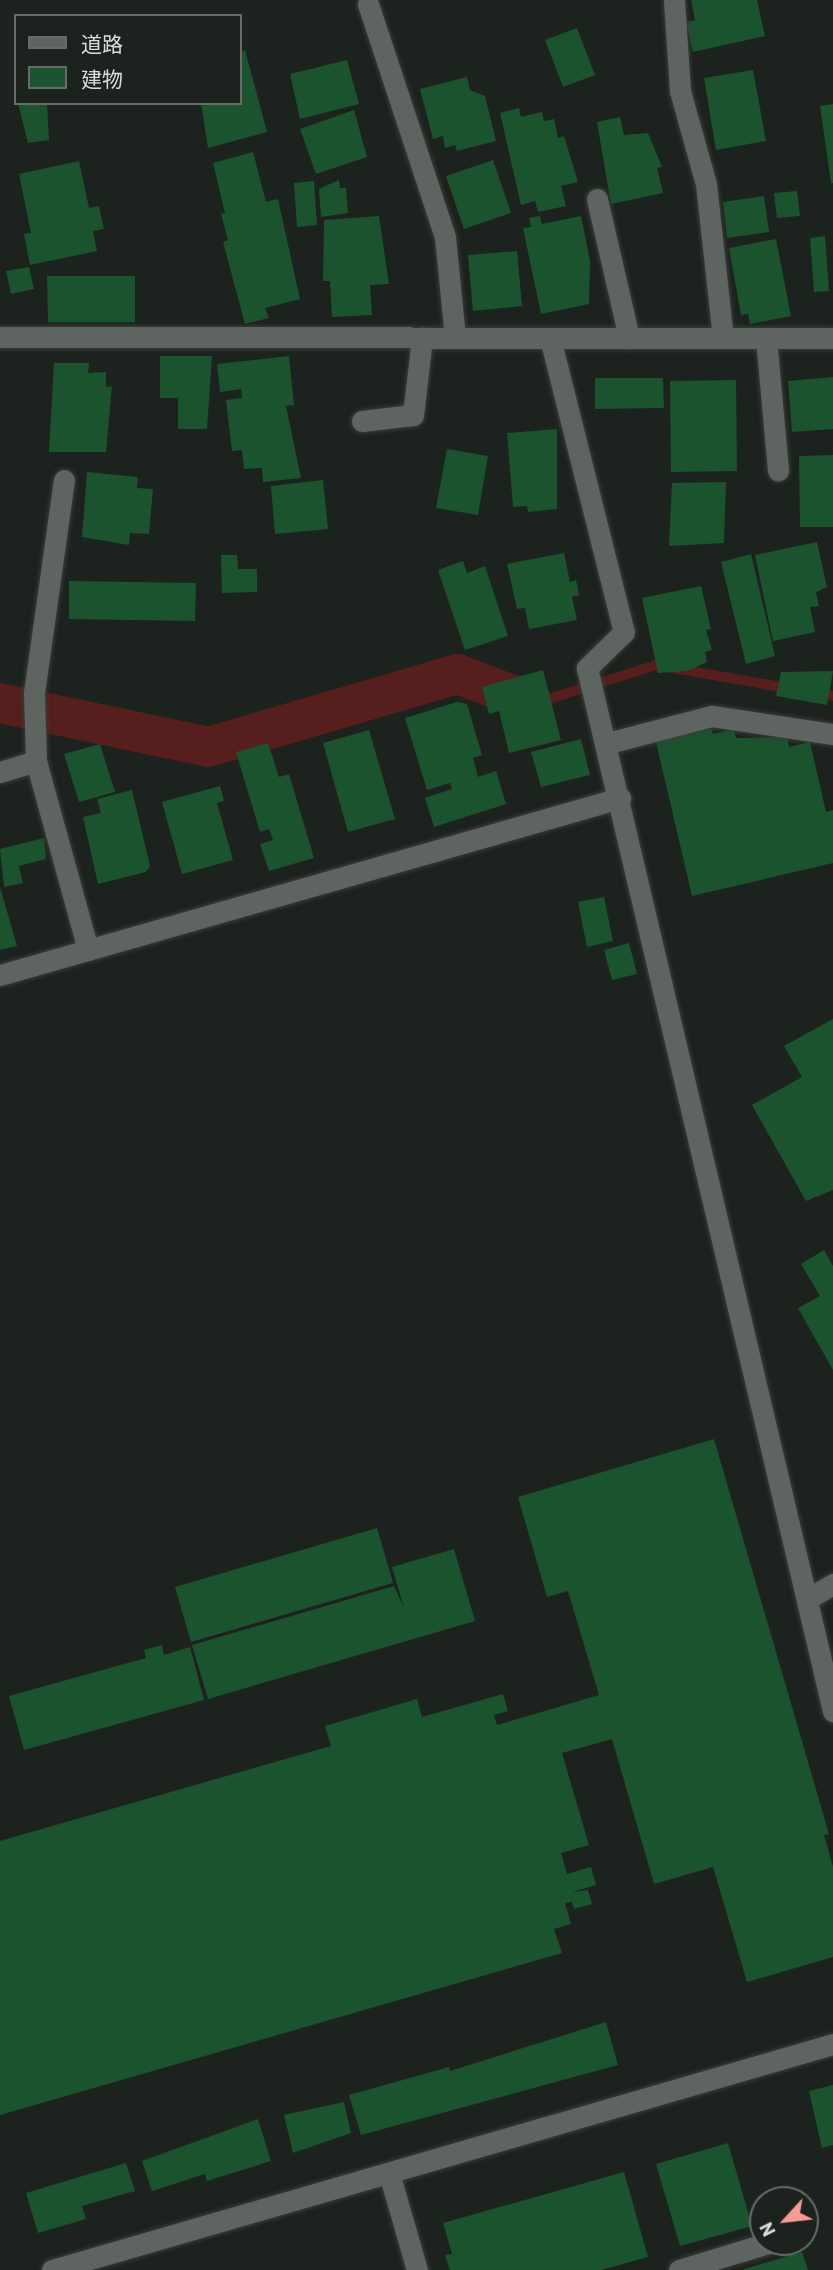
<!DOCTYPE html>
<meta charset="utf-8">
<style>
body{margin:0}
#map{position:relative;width:833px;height:2270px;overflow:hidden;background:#1c221d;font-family:Barlow,"Noto Sans JP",sans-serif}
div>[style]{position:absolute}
.stream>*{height:10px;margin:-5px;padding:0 5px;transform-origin:5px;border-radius:5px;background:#561e1c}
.canal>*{height:40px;margin:-20px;padding:0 20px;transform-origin:20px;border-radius:20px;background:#561e1c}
.building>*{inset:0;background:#1c532f}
.roads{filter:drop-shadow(0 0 2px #393d3a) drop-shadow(0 0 2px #393d3a)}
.minor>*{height:21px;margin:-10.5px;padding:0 10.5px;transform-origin:10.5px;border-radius:10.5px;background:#5e6560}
span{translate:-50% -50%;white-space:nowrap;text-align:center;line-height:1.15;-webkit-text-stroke:5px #1c221d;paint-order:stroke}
.legend{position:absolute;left:14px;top:14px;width:228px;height:91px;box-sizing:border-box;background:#1c221d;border:2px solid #686c69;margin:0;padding:9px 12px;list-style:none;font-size:21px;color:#d9dcda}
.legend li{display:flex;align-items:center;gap:14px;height:35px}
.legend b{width:35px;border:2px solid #686c69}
.north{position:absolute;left:749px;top:2186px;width:70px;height:70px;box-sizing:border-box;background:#1c221d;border:2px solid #686c69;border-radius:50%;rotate:243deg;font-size:19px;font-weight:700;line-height:28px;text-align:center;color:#d9dcda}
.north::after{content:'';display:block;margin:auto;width:24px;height:32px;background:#f59c95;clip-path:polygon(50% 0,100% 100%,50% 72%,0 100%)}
</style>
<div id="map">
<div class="stream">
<div style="left:815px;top:693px;width:18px;rotate:9deg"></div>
<div style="left:539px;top:702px;width:123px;rotate:-17.5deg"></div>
<div style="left:656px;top:665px;width:138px;rotate:10deg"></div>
</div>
<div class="canal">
<div style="left:0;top:703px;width:213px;rotate:11.9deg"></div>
<div style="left:208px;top:747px;width:260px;rotate:-16.3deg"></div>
<div style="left:458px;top:674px;width:80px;rotate:21.1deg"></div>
</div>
<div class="building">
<div style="clip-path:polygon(691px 0,757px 0,765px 36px,693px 52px,686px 22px,695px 20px)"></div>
<div style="clip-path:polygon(577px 28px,595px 75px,563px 87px,545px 40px)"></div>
<div style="clip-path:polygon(245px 50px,267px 132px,208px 148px,201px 103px,240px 103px,240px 52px)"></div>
<div style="clip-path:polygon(347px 60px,359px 104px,300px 119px,290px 74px)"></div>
<div style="clip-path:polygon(753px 70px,766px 141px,716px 150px,704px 78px)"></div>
<div style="clip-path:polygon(467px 77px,470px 90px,485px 96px,496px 141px,457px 151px,455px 145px,445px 148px,443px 136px,433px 139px,420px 89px)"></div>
<div style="clip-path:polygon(18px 103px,47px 103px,49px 140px,28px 143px)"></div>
<div style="clip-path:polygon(833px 104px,833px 183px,831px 183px,820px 106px)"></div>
<div style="clip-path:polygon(519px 108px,521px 117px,542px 112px,544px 121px,554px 119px,558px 138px,564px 136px,578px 182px,561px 186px,566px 206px,538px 212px,535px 201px,521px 205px,500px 113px)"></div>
<div style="clip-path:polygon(354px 110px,367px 157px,316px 174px,300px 129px)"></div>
<div style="clip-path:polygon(620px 117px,624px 135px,648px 133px,662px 167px,657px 168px,663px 193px,611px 204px,597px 122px)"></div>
<div style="clip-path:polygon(253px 152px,266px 202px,278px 199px,300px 299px,265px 308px,269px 318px,245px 324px,223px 242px,228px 240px,221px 214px,225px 213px,213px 163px)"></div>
<div style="clip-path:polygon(493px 160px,511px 213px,464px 229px,446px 176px)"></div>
<div style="clip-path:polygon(79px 161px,89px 208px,99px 206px,104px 229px,93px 231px,97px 251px,30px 265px,24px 234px,31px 233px,19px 174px)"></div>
<div style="clip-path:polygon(339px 180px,340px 188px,346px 188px,348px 213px,321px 217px,319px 189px)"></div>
<div style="clip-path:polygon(314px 181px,317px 225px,297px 227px,294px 183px)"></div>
<div style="clip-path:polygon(797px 191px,800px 216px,777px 218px,774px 193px)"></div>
<div style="clip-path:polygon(764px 196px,769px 232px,727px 238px,723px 202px)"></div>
<div style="clip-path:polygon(379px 216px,389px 284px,370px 285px,372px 315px,332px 317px,330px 281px,323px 281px,324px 220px)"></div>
<div style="clip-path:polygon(540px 216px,542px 224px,581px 216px,590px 261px,589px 304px,541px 314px,523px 228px,531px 227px,529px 218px)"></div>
<div style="clip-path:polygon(825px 236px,829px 291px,814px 292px,810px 238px)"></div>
<div style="clip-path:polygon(776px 239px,791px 316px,750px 324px,748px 314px,741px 315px,729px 248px)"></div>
<div style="clip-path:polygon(517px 251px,522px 306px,473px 311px,468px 255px)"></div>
<div style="clip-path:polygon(29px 267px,34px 289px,11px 294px,6px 271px)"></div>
<div style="clip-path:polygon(47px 276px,135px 276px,135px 322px,48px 322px)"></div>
<div style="clip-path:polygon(160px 356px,212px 356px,207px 429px,178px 429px,178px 398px,160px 398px)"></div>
<div style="clip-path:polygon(289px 356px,294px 405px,286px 406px,301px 478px,263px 482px,262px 468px,244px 469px,242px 450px,232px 451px,226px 400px,242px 398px,241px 389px,220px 392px,217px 364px)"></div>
<div style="clip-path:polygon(54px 363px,89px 363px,88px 373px,106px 372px,106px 387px,112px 386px,106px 452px,49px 452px)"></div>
<div style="clip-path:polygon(833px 377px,833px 429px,792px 432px,788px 381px)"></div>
<div style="clip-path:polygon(595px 378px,663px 378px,664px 408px,595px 409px)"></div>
<div style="clip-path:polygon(736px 380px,737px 471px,671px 472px,670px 381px)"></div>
<div style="clip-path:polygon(557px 429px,557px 509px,528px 512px,527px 506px,513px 507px,507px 433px)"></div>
<div style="clip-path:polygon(447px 449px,488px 456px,478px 515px,436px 508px)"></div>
<div style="clip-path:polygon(833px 455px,833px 527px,800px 527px,799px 456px)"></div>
<div style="clip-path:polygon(87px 472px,138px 477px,137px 488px,153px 489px,149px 534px,130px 533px,129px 545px,82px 537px)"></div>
<div style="clip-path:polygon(323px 480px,328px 529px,275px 534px,271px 486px)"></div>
<div style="clip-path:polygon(726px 482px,724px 543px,669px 546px,672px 483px)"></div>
<div style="clip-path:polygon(817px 542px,827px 587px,816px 592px,819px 606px,810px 607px,815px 632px,773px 641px,755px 555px)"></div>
<div style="clip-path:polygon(564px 553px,570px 582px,576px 580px,579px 595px,572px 597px,577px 620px,529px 629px,525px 608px,517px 609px,507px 564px)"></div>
<div style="clip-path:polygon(751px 554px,775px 656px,746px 664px,721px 562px)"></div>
<div style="clip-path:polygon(221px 555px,237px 555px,238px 569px,257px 569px,257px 592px,222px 593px)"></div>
<div style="clip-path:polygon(463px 561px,467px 573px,485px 566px,508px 636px,465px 650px,438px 570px)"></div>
<div style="clip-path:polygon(69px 581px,196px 583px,195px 621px,69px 619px)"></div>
<div style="clip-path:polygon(701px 586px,711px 629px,706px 630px,712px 650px,705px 652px,707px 662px,687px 671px,658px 673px,642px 598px)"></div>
<div style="clip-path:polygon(543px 670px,561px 740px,509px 753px,499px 711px,489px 714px,482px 687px)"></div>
<div style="clip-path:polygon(833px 671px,827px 705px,776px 696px,781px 672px)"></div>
<div style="clip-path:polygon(457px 702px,467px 704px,482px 755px,473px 758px,478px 777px,496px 771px,506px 804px,434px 827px,425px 798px,452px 789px,450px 783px,427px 790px,405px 718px)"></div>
<div style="clip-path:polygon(711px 728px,713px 734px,734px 729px,736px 738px,787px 737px,789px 747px,810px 742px,826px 812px,833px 810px,833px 863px,692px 896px,656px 742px)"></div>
<div style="clip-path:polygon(369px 730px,395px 819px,348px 832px,323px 743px)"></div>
<div style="clip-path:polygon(581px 739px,590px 775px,541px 787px,531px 752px)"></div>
<div style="clip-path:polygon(268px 743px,279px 777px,289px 774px,314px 858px,269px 871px,260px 844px,273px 840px,269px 829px,260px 832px,236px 752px)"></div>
<div style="clip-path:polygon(100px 744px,115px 792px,79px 802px,64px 754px)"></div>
<div style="clip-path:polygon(220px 786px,224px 801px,217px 803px,233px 860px,182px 874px,162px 802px)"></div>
<div style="clip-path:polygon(132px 790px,150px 866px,146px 872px,98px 884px,83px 817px,101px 813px,97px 799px)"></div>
<div style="clip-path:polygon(44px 838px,46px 859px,19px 866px,23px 883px,4px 887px,0 849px)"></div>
<div style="clip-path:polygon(0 887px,17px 946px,0 950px)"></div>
<div style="clip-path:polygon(604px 897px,613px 941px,587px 947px,578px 902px)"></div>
<div style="clip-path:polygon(629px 943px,637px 974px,612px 980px,604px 950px)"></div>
<div style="clip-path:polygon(833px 1019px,833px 1190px,806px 1201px,752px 1105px,802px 1077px,784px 1046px)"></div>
<div style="clip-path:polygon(824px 1250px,833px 1266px,833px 1370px,798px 1308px,820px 1296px,801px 1264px)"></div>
<div style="clip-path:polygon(714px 1439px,829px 1834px,824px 1835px,833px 1867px,833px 1957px,747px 1982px,713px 1867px,654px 1884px,612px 1739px,562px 1753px,589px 1845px,561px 1853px,567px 1874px,591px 1867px,596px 1885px,572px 1892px,588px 1890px,592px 1904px,574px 1909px,572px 1902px,565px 1903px,571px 1924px,554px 1929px,562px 1953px,0 2115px,0 1841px,331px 1746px,325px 1726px,417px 1699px,422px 1717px,503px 1694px,508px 1711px,494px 1715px,497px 1725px,599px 1695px,568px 1591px,547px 1597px,518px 1497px)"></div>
<div style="clip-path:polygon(377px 1528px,393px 1583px,191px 1642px,175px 1587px)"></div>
<div style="clip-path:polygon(454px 1549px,475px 1621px,208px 1699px,192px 1645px,394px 1586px,404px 1608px,392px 1567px)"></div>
<div style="clip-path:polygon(162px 1645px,164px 1655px,190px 1647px,204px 1700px,24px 1750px,9px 1696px,146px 1658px,144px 1650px)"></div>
<div style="clip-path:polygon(606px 2022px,618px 2065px,361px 2135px,349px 2095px,449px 2067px,450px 2071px)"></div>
<div style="clip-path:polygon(833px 2085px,833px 2145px,822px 2148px,809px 2091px)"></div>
<div style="clip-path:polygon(344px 2102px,351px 2133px,293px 2153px,284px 2115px)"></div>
<div style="clip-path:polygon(258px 2119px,271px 2161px,207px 2181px,205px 2174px,152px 2191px,142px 2161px)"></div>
<div style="clip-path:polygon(728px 2143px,752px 2226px,680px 2246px,656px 2164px)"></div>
<div style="clip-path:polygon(126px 2163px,135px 2191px,82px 2206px,86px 2219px,38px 2233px,26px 2193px)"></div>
<div style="clip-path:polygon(624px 2172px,648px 2257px,601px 2270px,450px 2270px,445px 2255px,452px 2254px,443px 2223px)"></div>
<div style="clip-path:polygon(802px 2252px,808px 2270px,744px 2270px,744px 2269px)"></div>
</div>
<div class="roads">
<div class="minor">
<div style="left:674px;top:0;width:91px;rotate:86.2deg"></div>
<div style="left:680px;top:91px;width:97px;rotate:74.4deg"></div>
<div style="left:706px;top:184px;width:155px;rotate:83.7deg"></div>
<div style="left:368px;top:4px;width:245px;rotate:71.7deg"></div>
<div style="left:445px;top:237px;width:100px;rotate:84.3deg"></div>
<div style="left:597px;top:199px;width:143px;rotate:77deg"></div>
<div style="left:0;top:337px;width:833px;rotate:0.07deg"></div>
<div style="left:550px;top:338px;width:303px;rotate:75.9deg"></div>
<div style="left:624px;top:632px;width:52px;rotate:135.8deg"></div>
<div style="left:587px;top:668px;width:1072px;rotate:76.73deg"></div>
<div style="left:766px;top:338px;width:133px;rotate:84.8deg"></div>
<div style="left:362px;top:421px;width:51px;rotate:-6.7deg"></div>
<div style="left:413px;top:415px;width:78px;rotate:-83.3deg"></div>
<div style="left:608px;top:743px;width:107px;rotate:-14.6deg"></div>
<div style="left:712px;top:716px;width:122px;rotate:8.5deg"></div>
<div style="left:36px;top:761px;width:68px;rotate:-91.7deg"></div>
<div style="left:34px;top:693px;width:215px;rotate:-82deg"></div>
<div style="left:0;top:772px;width:38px;rotate:-17deg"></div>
<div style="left:36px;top:761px;width:196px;rotate:74.6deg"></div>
<div style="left:0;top:975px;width:645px;rotate:-15.93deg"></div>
<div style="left:807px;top:1599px;width:30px;rotate:-30deg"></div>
<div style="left:389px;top:2173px;width:101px;rotate:73.9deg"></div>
<div style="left:52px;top:2270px;width:813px;rotate:-16.14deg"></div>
<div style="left:679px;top:2270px;width:96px;rotate:-16.9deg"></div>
</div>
</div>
<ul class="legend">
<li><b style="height:9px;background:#5e6560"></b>道路</li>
<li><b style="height:19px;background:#1c532f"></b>建物</li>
</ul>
<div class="north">N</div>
</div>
